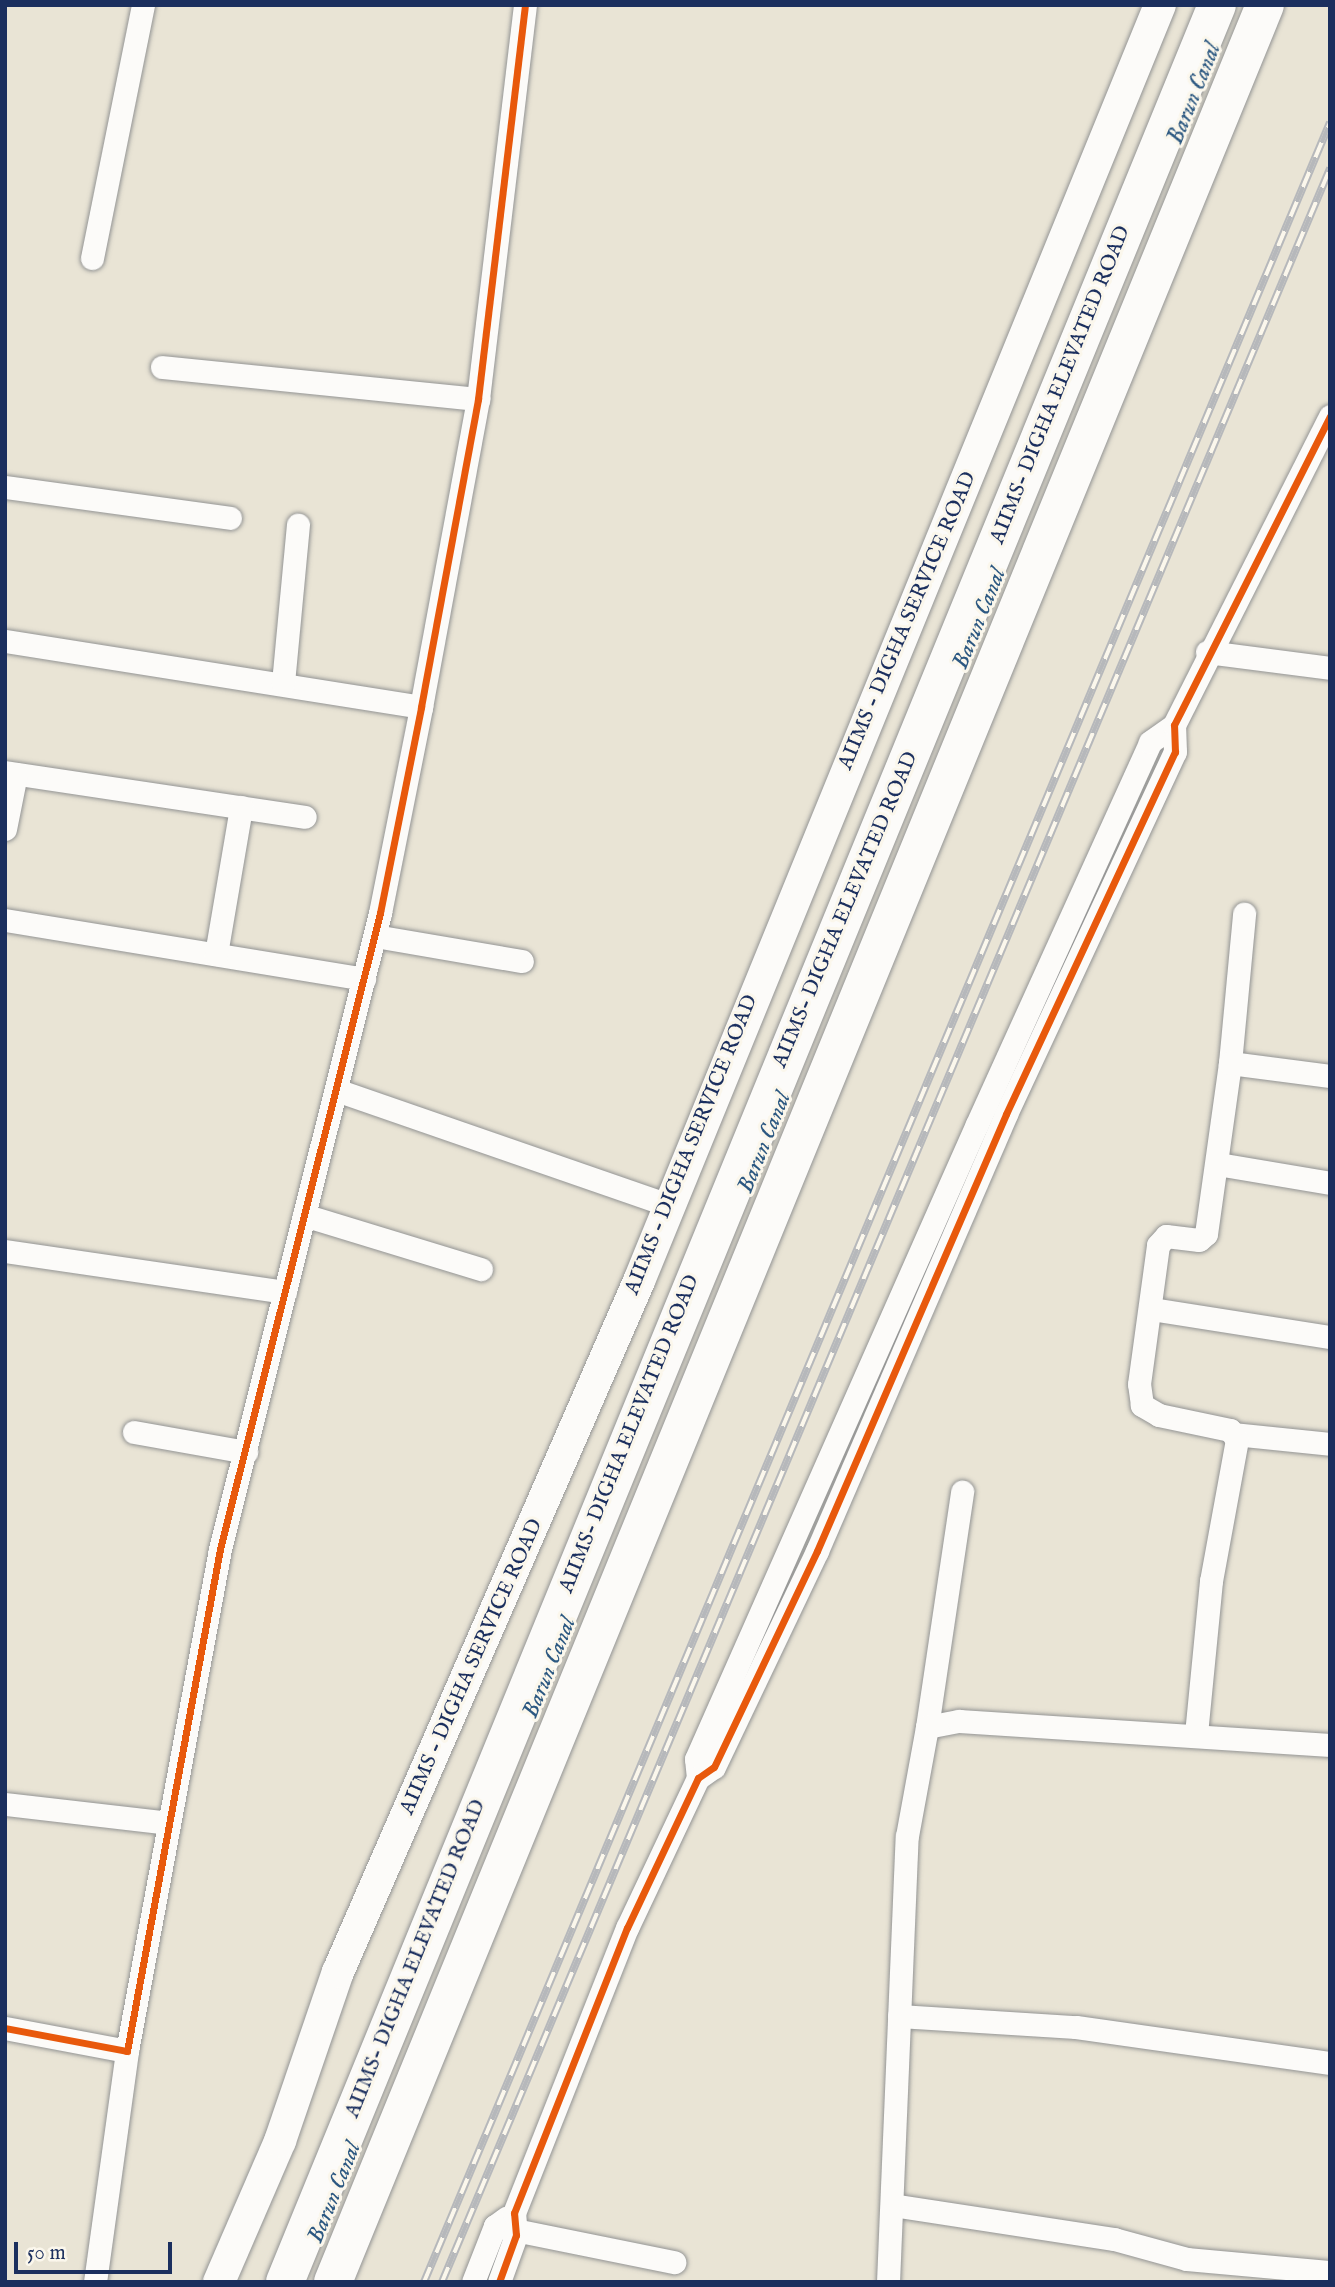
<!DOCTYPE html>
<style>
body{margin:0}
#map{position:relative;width:1335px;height:2287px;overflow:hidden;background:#e9e4d5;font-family:"IM FELL English",serif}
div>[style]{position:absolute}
.roads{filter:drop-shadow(0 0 2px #939494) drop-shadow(0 0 2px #939494)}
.minor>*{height:23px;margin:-11.5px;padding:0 11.5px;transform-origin:11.5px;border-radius:11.5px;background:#fcfbf9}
.secondary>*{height:32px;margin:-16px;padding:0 16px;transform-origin:16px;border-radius:16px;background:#fcfbf9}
.motorway>*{height:38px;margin:-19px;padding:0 19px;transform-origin:19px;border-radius:19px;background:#fcfbf9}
.rail>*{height:8px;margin-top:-4px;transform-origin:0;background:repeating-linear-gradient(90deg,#fbf7ec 0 16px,#b6b8bb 0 32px);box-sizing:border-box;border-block:2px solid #b6b8bb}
.cycleway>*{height:7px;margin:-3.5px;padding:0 3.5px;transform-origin:3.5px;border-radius:3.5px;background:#e8590c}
span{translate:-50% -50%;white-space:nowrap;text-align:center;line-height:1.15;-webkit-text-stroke:6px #fbf7ec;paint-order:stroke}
.street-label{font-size:21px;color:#1b2f5e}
.water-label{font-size:23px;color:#2c5881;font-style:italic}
.frame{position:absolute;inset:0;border:7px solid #1b2f5e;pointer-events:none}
.scale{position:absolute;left:14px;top:2242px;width:158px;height:32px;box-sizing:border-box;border:4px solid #1b2f5e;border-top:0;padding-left:9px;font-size:21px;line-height:24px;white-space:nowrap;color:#1b2f5e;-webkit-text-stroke:5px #fbf7ec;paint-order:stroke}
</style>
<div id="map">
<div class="roads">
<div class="minor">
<div style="left:92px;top:258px;width:258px;rotate:-78.6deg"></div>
<div style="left:162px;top:367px;width:318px;rotate:5.8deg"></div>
<div style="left:5px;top:487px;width:227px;rotate:7.8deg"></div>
<div style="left:5px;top:641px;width:421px;rotate:9deg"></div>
<div style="left:1207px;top:652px;width:124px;rotate:7.4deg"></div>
<div style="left:283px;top:683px;width:159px;rotate:-84.6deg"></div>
<div style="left:5px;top:772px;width:303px;rotate:8.5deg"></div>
<div style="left:5px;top:829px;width:56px;rotate:-78.7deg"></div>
<div style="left:5px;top:920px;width:364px;rotate:9.3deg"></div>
<div style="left:375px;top:936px;width:149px;rotate:9.7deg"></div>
<div style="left:216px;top:954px;width:149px;rotate:-80.3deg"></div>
<div style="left:1230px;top:1063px;width:150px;rotate:-84.6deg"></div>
<div style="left:336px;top:1090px;width:352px;rotate:19.1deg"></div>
<div style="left:1218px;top:1164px;width:114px;rotate:9.6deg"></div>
<div style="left:304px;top:1215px;width:185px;rotate:17deg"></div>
<div style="left:5px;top:1251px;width:283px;rotate:8.3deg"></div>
<div style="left:1151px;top:1309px;width:181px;rotate:8.9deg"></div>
<div style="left:134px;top:1432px;width:114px;rotate:10.1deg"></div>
<div style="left:1234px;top:1434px;width:97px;rotate:5.9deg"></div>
<div style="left:927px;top:1727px;width:238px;rotate:-81.5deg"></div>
<div style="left:1196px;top:1734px;width:154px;rotate:-84.4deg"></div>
<div style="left:1211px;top:1581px;width:143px;rotate:-79.6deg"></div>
<div style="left:1237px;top:1440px;width:12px;rotate:-125deg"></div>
<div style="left:1230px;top:1430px;width:73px;rotate:-168.1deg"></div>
<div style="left:1159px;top:1415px;width:20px;rotate:-150deg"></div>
<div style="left:1142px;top:1405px;width:21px;rotate:-98deg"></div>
<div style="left:1139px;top:1384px;width:140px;rotate:-82.2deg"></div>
<div style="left:1158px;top:1245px;width:12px;rotate:-48deg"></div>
<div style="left:1166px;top:1236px;width:33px;rotate:7deg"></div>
<div style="left:1199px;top:1240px;width:9px;rotate:-41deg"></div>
<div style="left:1206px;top:1234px;width:173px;rotate:-82deg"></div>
<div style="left:1230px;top:1063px;width:101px;rotate:7.4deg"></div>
<div style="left:698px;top:1778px;width:19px;rotate:-96deg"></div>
<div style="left:696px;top:1759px;width:694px;rotate:-66.13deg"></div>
<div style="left:977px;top:1124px;width:419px;rotate:-65.6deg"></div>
<div style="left:1150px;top:742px;width:29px;rotate:-35deg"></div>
<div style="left:5px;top:1804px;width:165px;rotate:6.6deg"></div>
<div style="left:899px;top:2016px;width:177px;rotate:3.6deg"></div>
<div style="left:1076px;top:2027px;width:257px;rotate:8.1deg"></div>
<div style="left:5px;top:2028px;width:124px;rotate:10.7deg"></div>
<div style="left:127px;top:2051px;width:511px;rotate:-79.5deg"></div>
<div style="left:220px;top:1549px;width:656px;rotate:-75.88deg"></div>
<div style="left:380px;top:913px;width:210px;rotate:-78.7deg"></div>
<div style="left:421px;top:707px;width:313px;rotate:-79.5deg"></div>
<div style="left:478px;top:399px;width:397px;rotate:-83.2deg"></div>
<div style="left:892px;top:2205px;width:225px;rotate:8.7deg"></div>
<div style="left:1114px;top:2239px;width:76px;rotate:15.3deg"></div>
<div style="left:1187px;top:2259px;width:144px;rotate:5.2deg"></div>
<div style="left:495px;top:2226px;width:183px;rotate:11.4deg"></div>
<div style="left:95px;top:2282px;width:233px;rotate:-82.1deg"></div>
<div style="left:473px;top:2282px;width:60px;rotate:-68.6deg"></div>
<div style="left:495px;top:2226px;width:14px;rotate:-36deg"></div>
<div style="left:499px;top:2282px;width:50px;rotate:-70.1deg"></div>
<div style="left:516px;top:2235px;width:22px;rotate:-95deg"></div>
<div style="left:514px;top:2213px;width:307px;rotate:-68.4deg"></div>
<div style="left:627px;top:1928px;width:166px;rotate:-64.7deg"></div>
<div style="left:698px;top:1778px;width:19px;rotate:-35deg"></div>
<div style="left:714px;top:1767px;width:239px;rotate:-64.5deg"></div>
<div style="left:817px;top:1551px;width:476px;rotate:-66.6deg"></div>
<div style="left:1006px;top:1114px;width:400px;rotate:-65deg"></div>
<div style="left:1175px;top:752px;width:27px;rotate:-92deg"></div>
<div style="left:1174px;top:725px;width:346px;rotate:-63.2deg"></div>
<div style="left:888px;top:2282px;width:446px;rotate:-87.6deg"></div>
<div style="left:907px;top:1836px;width:111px;rotate:-79.6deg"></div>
<div style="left:927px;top:1727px;width:33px;rotate:-11deg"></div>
<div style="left:959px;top:1721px;width:372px;rotate:3.7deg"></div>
</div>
<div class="secondary">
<div style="left:219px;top:2282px;width:154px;rotate:-66.6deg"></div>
<div style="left:280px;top:2141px;width:179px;rotate:-71.1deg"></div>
<div style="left:338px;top:1972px;width:754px;rotate:-66.46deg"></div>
<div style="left:639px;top:1281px;width:1378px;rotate:-67.79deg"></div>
</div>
<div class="motorway">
<div style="left:285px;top:2282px;width:2460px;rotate:-67.74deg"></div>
<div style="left:333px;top:2282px;width:2460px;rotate:-67.74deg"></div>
</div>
</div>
<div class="rail">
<div style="left:424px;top:2282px;width:2342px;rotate:-67.24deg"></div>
<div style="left:442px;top:2282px;width:2293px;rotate:-67.21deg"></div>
</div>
<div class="cycleway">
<div style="left:5px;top:2028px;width:124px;rotate:10.7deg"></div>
<div style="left:127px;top:2051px;width:511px;rotate:-79.5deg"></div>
<div style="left:220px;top:1549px;width:656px;rotate:-75.88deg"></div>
<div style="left:380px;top:913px;width:210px;rotate:-78.7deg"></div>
<div style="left:421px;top:707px;width:313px;rotate:-79.5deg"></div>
<div style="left:478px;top:399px;width:397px;rotate:-83.2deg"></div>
<div style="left:499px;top:2282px;width:50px;rotate:-70.1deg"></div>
<div style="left:516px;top:2235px;width:22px;rotate:-95deg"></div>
<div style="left:514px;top:2213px;width:307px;rotate:-68.4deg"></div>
<div style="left:627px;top:1928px;width:166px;rotate:-64.7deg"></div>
<div style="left:698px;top:1778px;width:19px;rotate:-35deg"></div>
<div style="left:714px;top:1767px;width:239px;rotate:-64.5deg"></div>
<div style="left:817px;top:1551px;width:476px;rotate:-66.6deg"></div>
<div style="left:1006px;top:1114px;width:400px;rotate:-65deg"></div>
<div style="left:1175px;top:752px;width:27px;rotate:-92deg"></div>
<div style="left:1174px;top:725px;width:346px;rotate:-63.2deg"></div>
</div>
<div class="street-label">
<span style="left:1061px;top:385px;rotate:-68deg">AIIMS- DIGHA ELEVATED ROAD</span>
<span style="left:908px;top:621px;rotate:-67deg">AIIMS - DIGHA SERVICE ROAD</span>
<span style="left:846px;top:910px;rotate:-67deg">AIIMS- DIGHA ELEVATED ROAD</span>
<span style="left:692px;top:1145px;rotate:-68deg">AIIMS - DIGHA SERVICE ROAD</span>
<span style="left:630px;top:1434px;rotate:-68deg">AIIMS- DIGHA ELEVATED ROAD</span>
<span style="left:472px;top:1667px;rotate:-66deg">AIIMS - DIGHA SERVICE ROAD</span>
<span style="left:416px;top:1959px;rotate:-68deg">AIIMS- DIGHA ELEVATED ROAD</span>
</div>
<div class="water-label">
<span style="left:1195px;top:94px;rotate:-68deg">Barun Canal</span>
<span style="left:980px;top:619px;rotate:-68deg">Barun Canal</span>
<span style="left:765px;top:1143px;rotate:-68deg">Barun Canal</span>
<span style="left:550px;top:1668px;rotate:-68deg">Barun Canal</span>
<span style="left:335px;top:2193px;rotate:-68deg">Barun Canal</span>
</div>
<div class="frame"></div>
<div class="scale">50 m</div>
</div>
